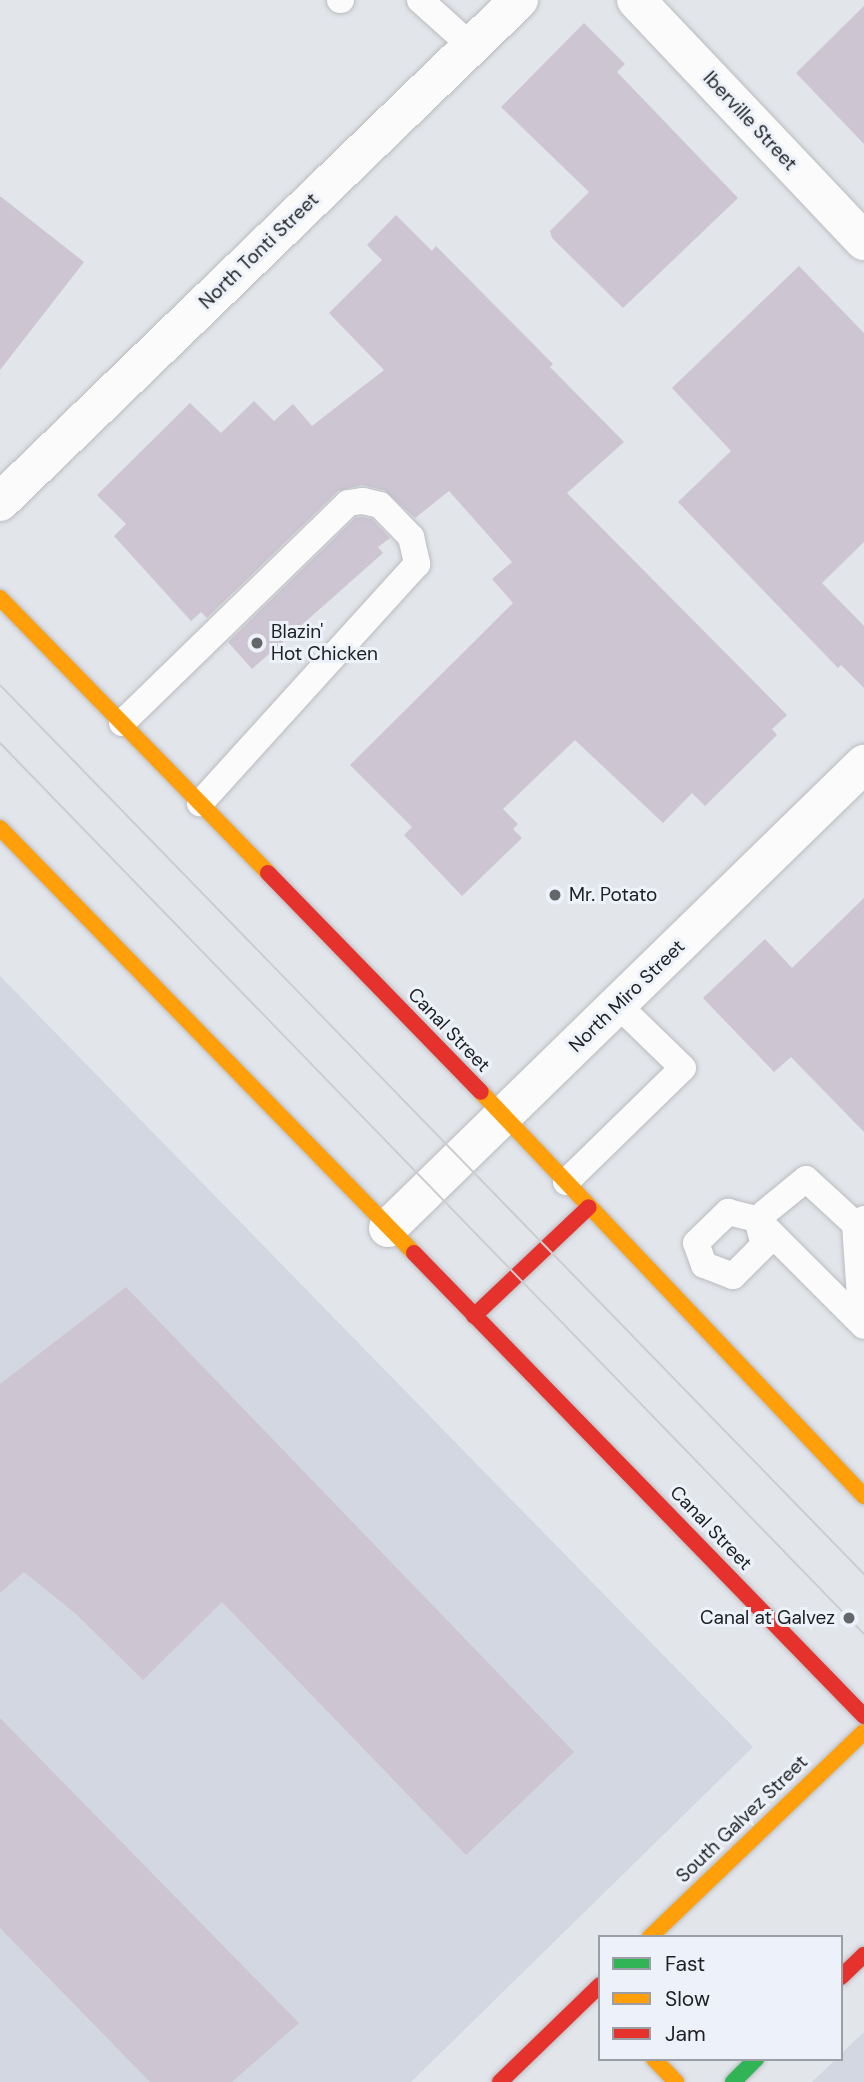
<!DOCTYPE html>
<style>
body{margin:0}
#map{position:relative;width:864px;height:2082px;overflow:hidden;background:#e2e5ea;font-family:"DM Sans",sans-serif}
div>[style]{position:absolute}
.built>*{inset:0;background:#d2d7e1}
.building>*{inset:0;background:#cdc5d2}
.roads{filter:drop-shadow(0 0 2px #babcc0) drop-shadow(0 0 2px #babcc0)}
.lane>*{height:26px;margin:-13px;padding:0 13px;transform-origin:13px;border-radius:13px;background:#fbfbfc}
.street>*{height:38px;margin:-19px;padding:0 19px;transform-origin:19px;border-radius:19px;background:#fbfbfc}
.fast>*{height:16px;margin:-8px;padding:0 8px;transform-origin:8px;border-radius:8px;background:#30b455}
.slow>*{height:16px;margin:-8px;padding:0 8px;transform-origin:8px;border-radius:8px;background:#ff9f0a}
.jam>*{height:16px;margin:-8px;padding:0 8px;transform-origin:8px;border-radius:8px;background:#e5322d}
.tram>*{height:2px;margin:-1px;padding:0 1px;transform-origin:1px;border-radius:1px;background:#cdcdcf}
.dots>*{width:19px;height:19px;translate:-50% -50%;box-sizing:border-box;border:4px solid #edf2fa;border-radius:50%}
span{translate:-50% -50%;white-space:nowrap;text-align:center;line-height:1.15;-webkit-text-stroke:6px #edf2fa;paint-order:stroke}
.street-label{font-size:19px;color:#202124}
.poi-label{font-size:19px;color:#202124}
.left{translate:0 -50%;text-align:left}
.right{translate:-100% -50%;text-align:right}
.legend{position:absolute;left:598px;top:1935px;width:245px;height:126px;box-sizing:border-box;background:#edf2fa;border:2px solid #9b9ea4;margin:0;padding:9px 12px;list-style:none;font-size:21px;color:#202124}
.legend li{display:flex;align-items:center;gap:14px;height:35px}
.legend b{width:35px;border:2px solid #9b9ea4}
</style>
<div id="map">
<div class="built">
<div style="clip-path:polygon(0 976px,753px 1747px,411px 2082px,0 2082px)"></div>
<div style="clip-path:polygon(864px 2032px,864px 2082px,812px 2082px,836px 2059px,841px 2059px,841px 2054px)"></div>
</div>
<div class="building">
<div style="clip-path:polygon(864px 6px,864px 144px,796px 73px)"></div>
<div style="clip-path:polygon(584px 23px,625px 64px,617px 72px,738px 198px,623px 308px,552px 238px,550px 231px,589px 192px,501px 107px)"></div>
<div style="clip-path:polygon(0 196px,84px 262px,0 370px)"></div>
<div style="clip-path:polygon(396px 215px,432px 251px,436px 246px,553px 364px,550px 367px,624px 442px,567px 493px,787px 715px,772px 729px,777px 735px,705px 806px,692px 793px,663px 823px,575px 740px,503px 809px,518px 824px,513px 829px,522px 838px,462px 896px,404px 835px,412px 827px,350px 765px,513px 603px,492px 579px,512px 562px,449px 491px,415px 518px,384px 490px,361px 485px,338px 491px,207px 618px,201px 612px,191px 621px,114px 536px,126px 524px,97px 495px,190px 403px,221px 433px,254px 401px,274px 421px,293px 404px,312px 426px,384px 370px,329px 313px,382px 260px,367px 245px)"></div>
<div style="clip-path:polygon(799px 266px,864px 333px,864px 542px,822px 583px,864px 626px,864px 688px,841px 665px,838px 668px,678px 502px,731px 451px,672px 388px)"></div>
<div style="clip-path:polygon(362px 517px,372px 519px,390px 538px,378px 547px,383px 553px,252px 669px,228px 642px,355px 518px)"></div>
<div style="clip-path:polygon(864px 898px,864px 1132px,791px 1057px,774px 1072px,703px 998px,765px 939px,792px 968px)"></div>
<div style="clip-path:polygon(126px 1287px,574px 1752px,466px 1855px,222px 1602px,143px 1680px,76px 1614px,24px 1572px,0 1593px,0 1384px)"></div>
<div style="clip-path:polygon(0 1718px,299px 2023px,232px 2082px,150px 2082px,0 1928px)"></div>
</div>
<div class="roads">
<div class="lane">
<div style="left:340px;top:0;width:1px"></div>
<div style="left:420px;top:0;width:69px;rotate:42deg"></div>
<div style="left:122px;top:723px;width:315px;rotate:-44.2deg"></div>
<div style="left:348px;top:503px;width:15px;rotate:-8deg"></div>
<div style="left:363px;top:501px;width:17px;rotate:13deg"></div>
<div style="left:380px;top:505px;width:45px;rotate:45.9deg"></div>
<div style="left:411px;top:537px;width:28px;rotate:77deg"></div>
<div style="left:417px;top:564px;width:323px;rotate:132.2deg"></div>
<div style="left:566px;top:1182px;width:163px;rotate:-44.3deg"></div>
<div style="left:683px;top:1068px;width:91px;rotate:-135.9deg"></div>
<div style="left:757px;top:1219px;width:27px;rotate:75deg"></div>
<div style="left:764px;top:1245px;width:44px;rotate:135deg"></div>
<div style="left:733px;top:1276px;width:31px;rotate:-159deg"></div>
<div style="left:704px;top:1265px;width:23px;rotate:-110deg"></div>
<div style="left:696px;top:1243px;width:45px;rotate:-44.1deg"></div>
<div style="left:728px;top:1212px;width:30px;rotate:14deg"></div>
<div style="left:757px;top:1219px;width:151px;rotate:45deg"></div>
<div style="left:757px;top:1219px;width:63px;rotate:-39.2deg"></div>
<div style="left:806px;top:1179px;width:67px;rotate:42.6deg"></div>
<div style="left:855px;top:1224px;width:10px;rotate:-29deg"></div>
<div style="left:855px;top:1224px;width:73px;rotate:86.1deg"></div>
</div>
<div class="street">
<div style="left:636px;top:0;width:332px;rotate:46.6deg"></div>
<div style="left:0;top:502px;width:722px;rotate:-44.05deg"></div>
<div style="left:388px;top:1228px;width:665px;rotate:-44.27deg"></div>
</div>
<div class="fast">
<div style="left:733px;top:2082px;width:33px;rotate:-45deg"></div>
</div>
<div class="slow">
<div style="left:0;top:598px;width:384px;rotate:45.7deg"></div>
<div style="left:0;top:828px;width:593px;rotate:45.75deg"></div>
<div style="left:481px;top:1092px;width:557px;rotate:46.53deg"></div>
<div style="left:650px;top:1937px;width:296px;rotate:-43.8deg"></div>
<div style="left:654px;top:2059px;width:32px;rotate:46deg"></div>
</div>
<div class="jam">
<div style="left:268px;top:873px;width:305px;rotate:45.8deg"></div>
<div style="left:414px;top:1253px;width:646px;rotate:45.82deg"></div>
<div style="left:474px;top:1316px;width:158px;rotate:-43.5deg"></div>
<div style="left:841px;top:1977px;width:32px;rotate:-44deg"></div>
<div style="left:500px;top:2082px;width:139px;rotate:-44.1deg"></div>
</div>
</div>
<div class="tram">
<div style="left:0;top:685px;width:1240px;rotate:45.82deg"></div>
<div style="left:0;top:743px;width:1241px;rotate:45.88deg"></div>
</div>
<div class="dots">
<div style="left:257px;top:643px;background:#646669"></div>
<div style="left:555px;top:895px;background:#646669"></div>
<div style="left:849px;top:1618px;background:#646669"></div>
</div>
<div class="street-label">
<span style="left:750px;top:121px;rotate:47deg">Iberville Street</span>
<span style="left:259px;top:251px;rotate:-44deg">North Tonti Street</span>
<span style="left:627px;top:996px;rotate:-44deg">North Miro Street</span>
<span style="left:449px;top:1030px;rotate:46deg">Canal Street</span>
<span style="left:711px;top:1528px;rotate:46deg">Canal Street</span>
<span style="left:742px;top:1819px;rotate:-44deg">South Galvez Street</span>
</div>
<div class="poi-label">
<span class="left" style="left:271px;top:643px">Blazin'<br>Hot Chicken</span>
<span class="left" style="left:569px;top:895px">Mr. Potato</span>
<span class="right" style="left:835px;top:1618px">Canal at Galvez</span>
</div>
<ul class="legend">
<li><b style="height:9px;background:#30b455"></b>Fast</li>
<li><b style="height:9px;background:#ff9f0a"></b>Slow</li>
<li><b style="height:9px;background:#e5322d"></b>Jam</li>
</ul>
</div>
